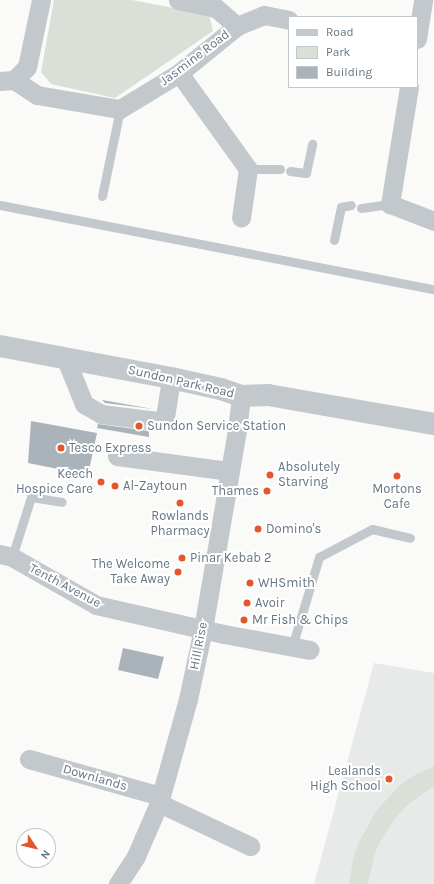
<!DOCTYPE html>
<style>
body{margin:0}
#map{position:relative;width:434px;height:884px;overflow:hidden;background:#fafaf8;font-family:Karla,sans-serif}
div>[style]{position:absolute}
.built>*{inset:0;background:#e8e9e9}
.green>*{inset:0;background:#dadfd7}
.building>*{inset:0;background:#aab3b9}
.service>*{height:9px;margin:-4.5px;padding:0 4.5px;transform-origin:4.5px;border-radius:4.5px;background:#c3c8cc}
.minor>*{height:19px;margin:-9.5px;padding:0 9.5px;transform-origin:9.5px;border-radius:9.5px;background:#c3c8cc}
.tertiary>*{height:22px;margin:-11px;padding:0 11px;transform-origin:11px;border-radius:11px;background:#c3c8cc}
.dots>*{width:11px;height:11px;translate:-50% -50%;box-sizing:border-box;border:2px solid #fff;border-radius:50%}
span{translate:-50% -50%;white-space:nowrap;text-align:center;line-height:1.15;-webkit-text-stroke:4px #fff;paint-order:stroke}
.street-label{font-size:13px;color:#657683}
.poi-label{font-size:13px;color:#657683}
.left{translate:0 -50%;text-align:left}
.right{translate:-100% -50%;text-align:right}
.legend{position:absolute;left:288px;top:16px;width:130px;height:72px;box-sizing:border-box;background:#fff;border:1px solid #c1c8cd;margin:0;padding:5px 7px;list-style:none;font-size:12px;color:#657683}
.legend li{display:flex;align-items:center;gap:8px;height:20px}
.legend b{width:20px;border:1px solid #c1c8cd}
.north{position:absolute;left:16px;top:828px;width:40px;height:40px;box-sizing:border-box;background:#fff;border:1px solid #c1c8cd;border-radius:50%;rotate:125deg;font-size:11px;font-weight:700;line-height:16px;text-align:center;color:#657683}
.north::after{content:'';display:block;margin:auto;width:14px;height:18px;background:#e4572e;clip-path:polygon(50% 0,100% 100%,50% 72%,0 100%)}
</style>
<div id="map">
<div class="built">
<div style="clip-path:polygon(374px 663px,434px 673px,434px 884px,314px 884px)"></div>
</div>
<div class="green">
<div style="clip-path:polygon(54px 0,132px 0,209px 15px,213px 31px,115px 98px,51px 84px,41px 72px)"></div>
<div style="clip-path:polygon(434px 766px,434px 786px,406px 806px,396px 817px,380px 842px,374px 855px,368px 884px,349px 884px,353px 859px,358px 844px,376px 811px,400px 785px,413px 776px)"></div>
</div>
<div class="building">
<div style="clip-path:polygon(102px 400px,153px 409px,105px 403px)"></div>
<div style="clip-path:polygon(31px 421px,97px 433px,88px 475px,28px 463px)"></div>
<div style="clip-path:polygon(98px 424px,149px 431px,149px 437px,97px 428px)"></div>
<div style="clip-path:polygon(123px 648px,164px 657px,158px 679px,118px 670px)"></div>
</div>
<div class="service">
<div style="left:248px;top:169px;width:32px"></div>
<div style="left:290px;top:171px;width:16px;rotate:7deg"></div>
<div style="left:306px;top:173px;width:30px;rotate:-78deg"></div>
<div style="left:102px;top:196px;width:89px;rotate:-78.3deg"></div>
<div style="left:0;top:205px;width:442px;rotate:11deg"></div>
<div style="left:361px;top:208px;width:29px;rotate:-8deg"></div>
<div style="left:334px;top:240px;width:34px;rotate:-78deg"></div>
<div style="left:341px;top:207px;width:10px;rotate:-11deg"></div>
<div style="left:12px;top:557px;width:63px;rotate:-72.4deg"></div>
<div style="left:31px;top:497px;width:31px;rotate:9deg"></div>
<div style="left:292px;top:647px;width:94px;rotate:-73.3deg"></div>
<div style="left:319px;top:557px;width:60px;rotate:-27.8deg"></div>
<div style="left:372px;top:529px;width:39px;rotate:13deg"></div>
</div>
<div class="minor">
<div style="left:178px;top:0;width:39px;rotate:12deg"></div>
<div style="left:216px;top:8px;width:28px;rotate:41deg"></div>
<div style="left:417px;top:39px;width:39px;rotate:-81deg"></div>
<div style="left:179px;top:73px;width:118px;rotate:54.3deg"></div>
<div style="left:248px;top:169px;width:49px;rotate:98.1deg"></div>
<div style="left:14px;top:80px;width:27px;rotate:33deg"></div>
<div style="left:37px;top:95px;width:84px;rotate:9.6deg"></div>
<div style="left:120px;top:109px;width:69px;rotate:-31.4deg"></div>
<div style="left:179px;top:73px;width:75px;rotate:-39deg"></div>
<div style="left:237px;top:26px;width:29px;rotate:-22deg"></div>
<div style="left:264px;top:15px;width:25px;rotate:11deg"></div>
<div style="left:0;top:81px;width:14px;rotate:-4deg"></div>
<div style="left:14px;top:80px;width:18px;rotate:-45deg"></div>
<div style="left:27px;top:67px;width:68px;rotate:-78.2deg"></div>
<div style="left:409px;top:87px;width:119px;rotate:99.2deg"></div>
<div style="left:390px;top:204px;width:47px;rotate:21.1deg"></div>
<div style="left:65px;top:357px;width:51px;rotate:68deg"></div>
<div style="left:84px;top:404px;width:20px;rotate:30deg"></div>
<div style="left:101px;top:414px;width:57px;rotate:7deg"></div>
<div style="left:158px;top:421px;width:8px;rotate:-30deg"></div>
<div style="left:165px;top:417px;width:39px;rotate:-81deg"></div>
<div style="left:117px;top:456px;width:114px;rotate:7.6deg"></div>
<div style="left:0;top:554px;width:12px;rotate:14deg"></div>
<div style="left:12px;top:557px;width:97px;rotate:29.7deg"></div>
<div style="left:96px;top:605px;width:131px;rotate:12.8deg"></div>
<div style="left:224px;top:634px;width:87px;rotate:10.5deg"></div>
<div style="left:29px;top:759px;width:137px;rotate:15.7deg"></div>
<div style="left:159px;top:803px;width:101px;rotate:25.3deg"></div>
<div style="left:118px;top:884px;width:33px;rotate:-57deg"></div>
<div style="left:136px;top:856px;width:58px;rotate:-66.5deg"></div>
<div style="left:159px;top:803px;width:108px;rotate:-74.4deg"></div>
<div style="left:188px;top:699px;width:72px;rotate:-77.9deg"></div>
<div style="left:203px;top:629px;width:202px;rotate:-80.3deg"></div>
<div style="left:237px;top:430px;width:34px;rotate:-83deg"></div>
</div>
<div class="tertiary">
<div style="left:0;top:346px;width:174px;rotate:10.6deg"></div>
<div style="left:171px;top:378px;width:51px;rotate:12.4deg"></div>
<div style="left:221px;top:389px;width:21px;rotate:19deg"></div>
<div style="left:241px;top:396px;width:27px;rotate:-2deg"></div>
<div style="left:268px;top:395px;width:169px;rotate:9.9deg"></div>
</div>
<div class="dots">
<div style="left:139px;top:426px;background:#e4572e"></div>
<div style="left:61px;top:448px;background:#e4572e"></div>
<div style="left:270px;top:475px;background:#e4572e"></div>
<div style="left:397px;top:476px;background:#e4572e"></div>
<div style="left:101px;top:482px;background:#e4572e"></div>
<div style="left:115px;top:486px;background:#e4572e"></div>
<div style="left:267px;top:491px;background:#e4572e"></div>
<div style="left:180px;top:503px;background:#e4572e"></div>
<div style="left:258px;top:529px;background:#e4572e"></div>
<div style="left:182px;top:558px;background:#e4572e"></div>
<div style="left:178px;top:572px;background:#e4572e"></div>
<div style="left:250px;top:583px;background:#e4572e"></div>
<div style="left:247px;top:603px;background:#e4572e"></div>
<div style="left:244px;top:620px;background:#e4572e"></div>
<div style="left:389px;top:779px;background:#e4572e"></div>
</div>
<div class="street-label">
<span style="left:195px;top:58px;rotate:-37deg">Jasmine Road</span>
<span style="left:181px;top:382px;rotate:13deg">Sundon Park Road</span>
<span style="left:65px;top:586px;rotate:28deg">Tenth Avenue</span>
<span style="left:199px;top:646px;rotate:-79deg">Hill Rise</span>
<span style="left:95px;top:778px;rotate:16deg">Downlands</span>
</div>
<div class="poi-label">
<span class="left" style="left:147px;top:426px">Sundon Service Station</span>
<span class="left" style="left:69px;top:448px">Tesco Express</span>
<span class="left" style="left:278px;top:475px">Absolutely<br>Starving</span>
<span class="right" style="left:93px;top:482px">Keech<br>Hospice Care</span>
<span class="left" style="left:123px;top:486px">Al-Zaytoun</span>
<span style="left:397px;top:497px">Mortons<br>Cafe</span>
<span class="right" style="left:259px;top:491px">Thames</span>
<span style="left:180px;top:524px">Rowlands<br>Pharmacy</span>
<span class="left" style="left:266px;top:529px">Domino's</span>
<span class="left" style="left:190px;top:558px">Pinar Kebab 2</span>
<span class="right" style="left:170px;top:572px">The Welcome<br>Take Away</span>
<span class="left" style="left:258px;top:583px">WHSmith</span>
<span class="left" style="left:255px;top:603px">Avoir</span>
<span class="left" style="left:252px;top:620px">Mr Fish &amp; Chips</span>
<span class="right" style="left:381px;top:779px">Lealands<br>High School</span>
</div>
<ul class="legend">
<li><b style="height:5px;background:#c3c8cc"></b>Road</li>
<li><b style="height:11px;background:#dadfd7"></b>Park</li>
<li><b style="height:11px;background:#aab3b9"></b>Building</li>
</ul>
<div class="north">N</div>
</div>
